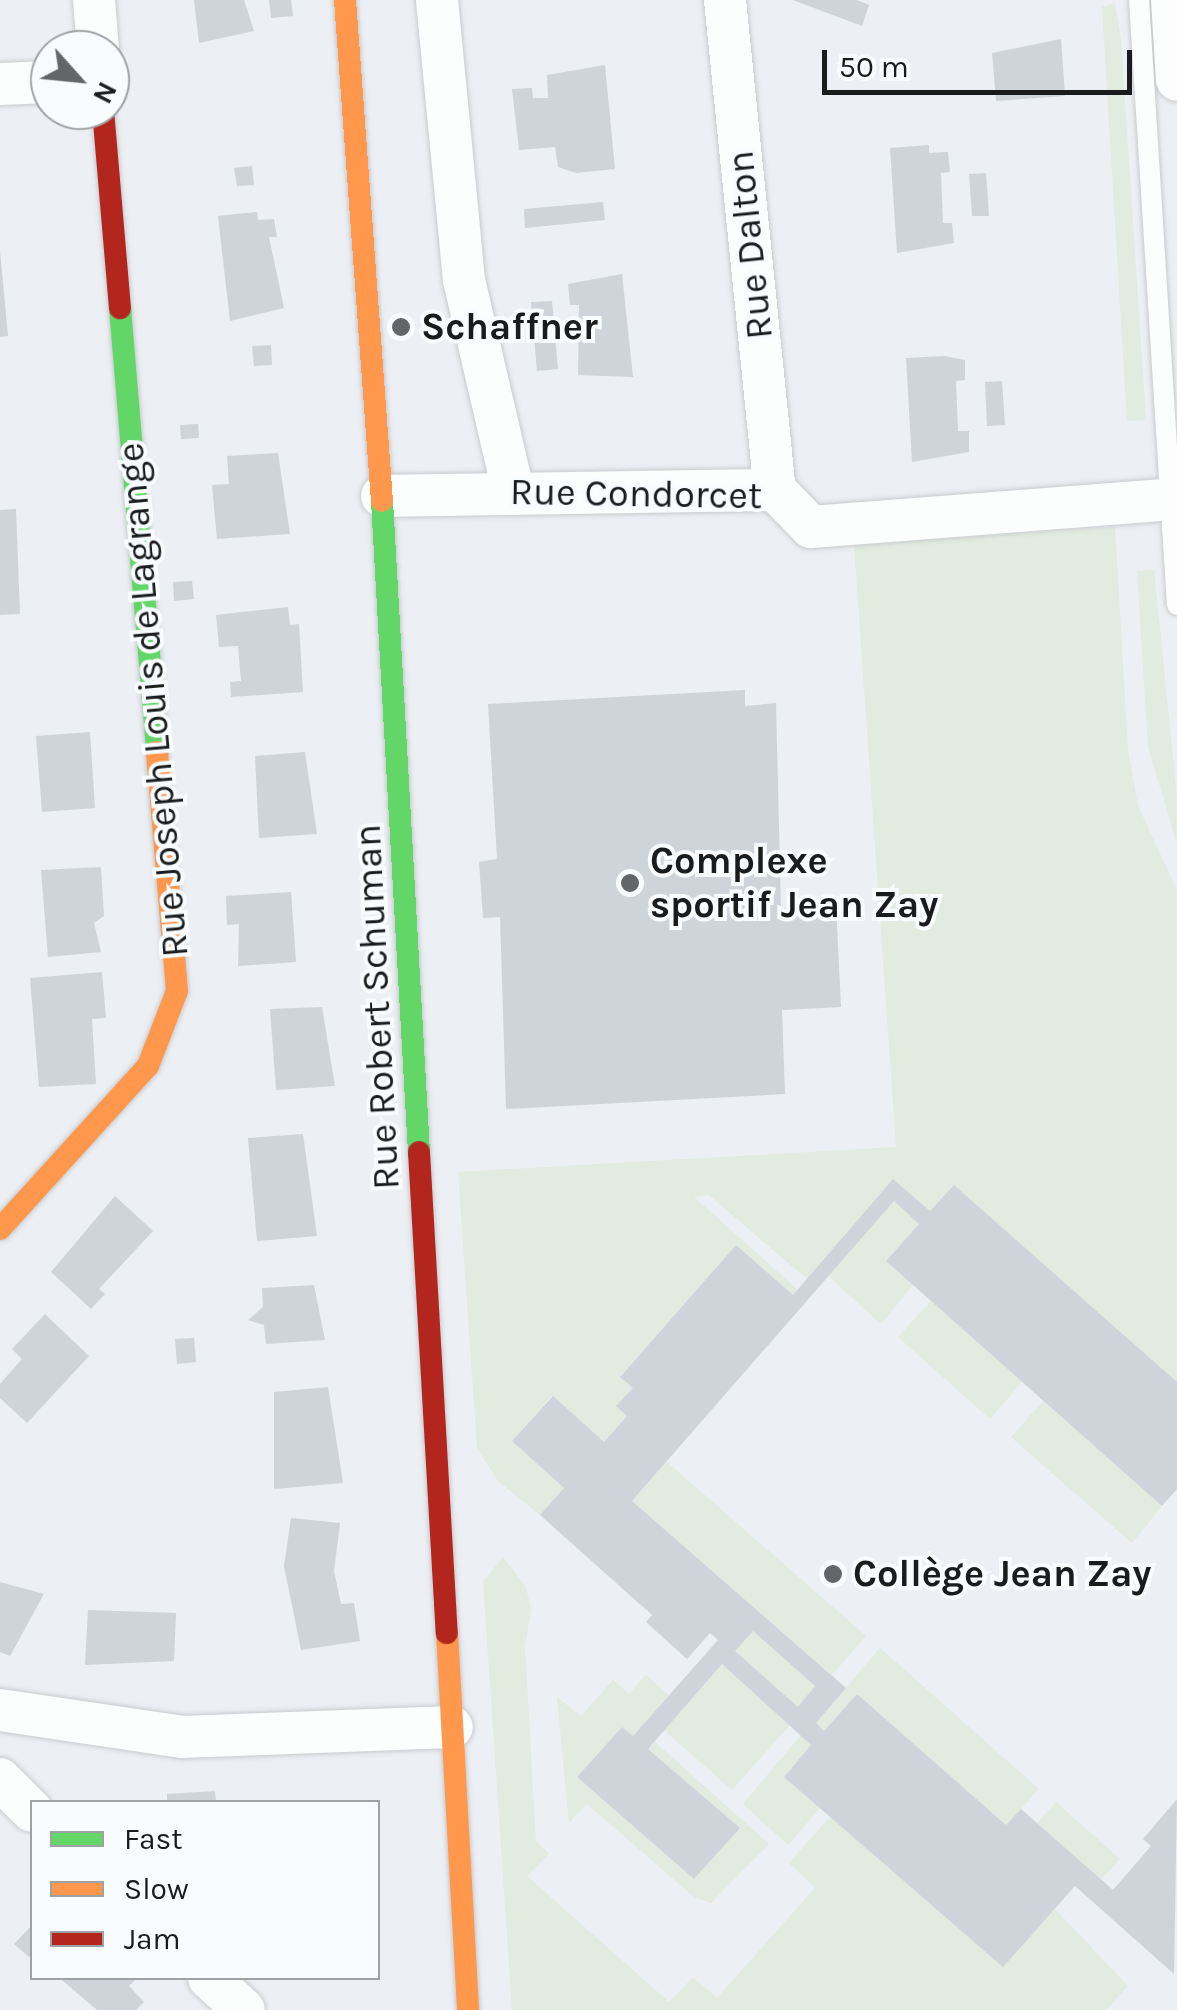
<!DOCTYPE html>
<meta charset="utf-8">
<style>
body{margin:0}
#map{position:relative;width:1177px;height:2010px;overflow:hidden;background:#eceff3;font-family:Karla,sans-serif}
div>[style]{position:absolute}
.green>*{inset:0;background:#e1ebdf}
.building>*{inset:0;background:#ced4da}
.roads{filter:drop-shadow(0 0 2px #c8cbce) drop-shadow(0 0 2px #c8cbce)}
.lane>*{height:20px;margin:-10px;padding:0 10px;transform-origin:10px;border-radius:10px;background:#fcfdfd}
.street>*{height:42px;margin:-21px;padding:0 21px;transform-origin:21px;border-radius:21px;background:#fcfdfd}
.fast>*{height:22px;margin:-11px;padding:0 11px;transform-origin:11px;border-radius:11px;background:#63d668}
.slow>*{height:22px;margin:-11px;padding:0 11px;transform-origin:11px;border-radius:11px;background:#ff974d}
.jam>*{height:22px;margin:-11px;padding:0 11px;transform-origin:11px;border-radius:11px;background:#b3261e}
.dots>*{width:28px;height:28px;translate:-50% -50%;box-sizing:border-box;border:5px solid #f9fcff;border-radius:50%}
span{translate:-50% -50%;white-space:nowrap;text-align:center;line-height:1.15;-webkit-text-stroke:8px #f9fcff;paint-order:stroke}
.street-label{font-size:38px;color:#191b1d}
.poi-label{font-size:38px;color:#191b1d;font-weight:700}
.left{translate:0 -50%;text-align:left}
.legend{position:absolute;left:30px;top:1800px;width:350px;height:180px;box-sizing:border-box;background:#f9fcff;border:2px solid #9fa2a5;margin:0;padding:12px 18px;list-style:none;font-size:30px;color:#191b1d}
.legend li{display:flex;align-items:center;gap:20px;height:50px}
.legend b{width:50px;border:2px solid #9fa2a5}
.north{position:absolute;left:30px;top:30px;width:100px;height:100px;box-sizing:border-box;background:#f9fcff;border:2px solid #9fa2a5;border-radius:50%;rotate:117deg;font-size:28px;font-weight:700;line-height:40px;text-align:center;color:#191b1d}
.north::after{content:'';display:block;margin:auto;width:35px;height:45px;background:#636568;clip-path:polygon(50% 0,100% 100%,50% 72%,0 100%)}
.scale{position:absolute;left:822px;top:50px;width:310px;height:45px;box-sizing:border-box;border:5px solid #191b1d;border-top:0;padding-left:12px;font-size:30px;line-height:35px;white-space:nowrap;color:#191b1d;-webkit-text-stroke:8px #f9fcff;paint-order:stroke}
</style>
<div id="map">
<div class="green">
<div style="clip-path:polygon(1115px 3px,1121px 40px,1146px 420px,1127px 421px,1102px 7px)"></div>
<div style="clip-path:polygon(1115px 527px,1128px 750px,1138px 806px,1177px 890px,1177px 1382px,954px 1185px,930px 1211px,893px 1179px,807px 1279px,709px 1195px,694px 1197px,797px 1289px,793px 1295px,736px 1245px,620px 1376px,633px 1388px,617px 1405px,627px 1416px,604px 1442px,552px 1396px,512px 1441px,564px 1488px,540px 1515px,498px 1481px,477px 1448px,458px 1172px,896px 1147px,854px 545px)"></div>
<div style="clip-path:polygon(1154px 570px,1177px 797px,1177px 844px,1148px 747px,1137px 571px)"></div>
<div style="clip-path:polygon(894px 1201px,919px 1224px,886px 1261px,913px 1285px,881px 1324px,828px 1276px)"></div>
<div style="clip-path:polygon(931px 1301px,1022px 1382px,990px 1419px,898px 1337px)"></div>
<div style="clip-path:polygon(1043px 1401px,1162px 1506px,1132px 1543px,1011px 1437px)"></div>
<div style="clip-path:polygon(667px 1462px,866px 1636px,832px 1675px,632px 1501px)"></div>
<div style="clip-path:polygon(503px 1557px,526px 1587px,531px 1609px,525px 1647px,536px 1841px,549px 1854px,527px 1876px,669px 2002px,693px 1977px,717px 1998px,815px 1888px,789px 1863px,830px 1817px,1003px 1966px,1055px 1909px,1128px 1986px,1106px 2010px,512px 2010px,483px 1581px)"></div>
<div style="clip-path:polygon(753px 1631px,815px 1686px,798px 1707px,735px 1651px)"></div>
<div style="clip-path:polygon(880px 1648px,1039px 1789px,1006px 1825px,857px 1694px,824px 1731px,816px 1723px)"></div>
<div style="clip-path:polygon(722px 1664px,790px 1725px,732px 1790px,664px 1730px)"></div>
<div style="clip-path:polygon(646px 1675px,669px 1695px,633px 1736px,622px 1727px,577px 1777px,694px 1879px,740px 1828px,648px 1749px,655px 1742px,769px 1844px,711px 1903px,694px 1897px,587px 1804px,569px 1823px,557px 1697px,581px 1716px,613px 1680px,629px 1694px)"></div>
<div style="clip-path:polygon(801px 1735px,811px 1745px,784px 1777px,820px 1808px,788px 1845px,743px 1804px)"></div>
<div style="clip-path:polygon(1056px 1802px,1120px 1859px,1101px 1880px,1037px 1823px)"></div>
</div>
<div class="building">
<div style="clip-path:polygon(194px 0,244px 0,254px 31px,199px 43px)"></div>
<div style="clip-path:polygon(269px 0,291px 0,293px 16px,271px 18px)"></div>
<div style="clip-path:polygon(793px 0,857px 0,869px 5px,862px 26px)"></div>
<div style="clip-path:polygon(1061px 39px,1065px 96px,996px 101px,992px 53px)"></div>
<div style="clip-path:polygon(605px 65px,615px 169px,576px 173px,558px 167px,555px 147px,519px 150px,512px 89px,532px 88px,533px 98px,548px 98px,547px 75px)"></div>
<div style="clip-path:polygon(929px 145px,929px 153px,948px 152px,950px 172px,941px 173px,943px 223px,952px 223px,954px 243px,897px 253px,890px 148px)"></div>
<div style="clip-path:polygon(252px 166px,254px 185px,237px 186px,234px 168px)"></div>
<div style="clip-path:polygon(986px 173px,989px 216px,972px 216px,969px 174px)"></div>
<div style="clip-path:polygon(603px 202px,605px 220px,525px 228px,524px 209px)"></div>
<div style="clip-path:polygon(257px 212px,258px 220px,274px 219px,277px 237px,269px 237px,284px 308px,230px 321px,218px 216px)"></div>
<div style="clip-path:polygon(0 251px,8px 336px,0 337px)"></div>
<div style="clip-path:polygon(622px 274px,633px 377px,578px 375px,579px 305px,570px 305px,568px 284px)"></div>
<div style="clip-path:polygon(552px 301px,558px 369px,537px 371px,531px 302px)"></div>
<div style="clip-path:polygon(271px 345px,272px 365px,254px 366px,252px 346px)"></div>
<div style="clip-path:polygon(944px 356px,965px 360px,965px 380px,956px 381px,958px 431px,969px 431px,969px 452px,912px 462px,906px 358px)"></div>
<div style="clip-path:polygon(1002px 381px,1005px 425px,987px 426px,985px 382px)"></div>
<div style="clip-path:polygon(198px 424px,199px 438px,181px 439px,180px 425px)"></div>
<div style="clip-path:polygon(278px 453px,290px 534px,217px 539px,212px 485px,229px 484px,227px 456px)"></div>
<div style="clip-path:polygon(16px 509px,20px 614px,0 615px,0 510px)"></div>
<div style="clip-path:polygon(192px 581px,194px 599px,174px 601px,173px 582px)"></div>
<div style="clip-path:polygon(288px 607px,290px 625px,299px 624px,303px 692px,231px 697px,230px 682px,241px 681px,238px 646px,219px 647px,216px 615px)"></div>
<div style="clip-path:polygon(745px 690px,745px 706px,776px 703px,781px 908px,836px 905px,841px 1007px,782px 1010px,785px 1094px,506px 1109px,500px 917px,483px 918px,479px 862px,497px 859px,488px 704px)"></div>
<div style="clip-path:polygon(90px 732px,95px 808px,42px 812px,36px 736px)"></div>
<div style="clip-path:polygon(305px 752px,317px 834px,259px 838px,255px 756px)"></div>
<div style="clip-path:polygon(101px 867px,104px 916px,94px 923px,101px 952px,48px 957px,41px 870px)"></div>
<div style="clip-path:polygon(291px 892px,296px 962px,238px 966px,239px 924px,227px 925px,226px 896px)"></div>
<div style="clip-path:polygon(102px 972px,106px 1018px,92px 1019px,96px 1084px,39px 1087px,30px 978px)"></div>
<div style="clip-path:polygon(322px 1007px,335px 1086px,276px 1090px,270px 1009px)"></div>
<div style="clip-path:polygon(303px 1134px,317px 1236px,257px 1241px,248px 1138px)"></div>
<div style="clip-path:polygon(evenodd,893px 1179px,930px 1211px,954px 1185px,1177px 1382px,1177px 1489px,1162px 1506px,886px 1261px,919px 1224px,894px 1201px,632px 1501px,846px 1688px,816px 1723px,824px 1731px,857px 1694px,1006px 1825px,1021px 1809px,1113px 1890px,1151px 1846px,1143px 1839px,1177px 1799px,1174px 1974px,1075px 1886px,1003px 1967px,784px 1777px,811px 1745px,722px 1664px,648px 1749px,740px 1828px,694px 1879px,577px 1777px,622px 1727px,633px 1736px,718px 1640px,710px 1633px,687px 1659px,646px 1622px,652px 1615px,540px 1515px,564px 1488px,512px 1441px,553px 1396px,604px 1442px,627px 1416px,616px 1406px,633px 1388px,620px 1377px,736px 1245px,793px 1295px,893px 1179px,753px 1631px,815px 1686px,798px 1707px,735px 1651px,753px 1631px)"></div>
<div style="clip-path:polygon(115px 1196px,153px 1231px,99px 1289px,105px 1294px,91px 1309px,51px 1272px)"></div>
<div style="clip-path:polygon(314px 1285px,325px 1340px,266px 1344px,264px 1325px,248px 1320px,263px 1307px,262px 1288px)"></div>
<div style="clip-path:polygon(45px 1314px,89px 1356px,27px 1423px,0 1398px,0 1384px,22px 1359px,12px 1349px)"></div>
<div style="clip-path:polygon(194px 1338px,196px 1362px,177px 1364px,175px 1339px)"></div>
<div style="clip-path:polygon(328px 1387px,343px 1483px,274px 1489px,274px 1392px)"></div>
<div style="clip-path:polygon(291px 1518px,340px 1523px,334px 1571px,341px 1604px,354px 1603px,360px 1641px,301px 1650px,284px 1566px)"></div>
<div style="clip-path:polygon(0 1582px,44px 1594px,10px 1656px,0 1652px)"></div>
<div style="clip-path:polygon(88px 1610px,176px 1613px,174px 1661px,85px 1665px)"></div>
<div style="clip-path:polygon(215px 1791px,216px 1802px,167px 1802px,167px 1794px)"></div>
<div style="clip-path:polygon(32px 1925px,32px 1953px,29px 1957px,14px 1944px)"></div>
<div style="clip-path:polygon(75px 1978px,137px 1978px,129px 1986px,144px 2002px,136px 2010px,97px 2010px,62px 1980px)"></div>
</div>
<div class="roads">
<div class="lane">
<div style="left:1139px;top:0;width:606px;rotate:86.41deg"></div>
</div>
<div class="street">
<div style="left:94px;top:0;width:50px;rotate:85.4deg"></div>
<div style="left:437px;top:0;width:281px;rotate:84.5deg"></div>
<div style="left:464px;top:280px;width:217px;rotate:76.9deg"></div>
<div style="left:725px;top:0;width:493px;rotate:84.2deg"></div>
<div style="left:1172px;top:0;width:80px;rotate:86.4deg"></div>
<div style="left:0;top:84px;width:50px;rotate:-2.3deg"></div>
<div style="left:382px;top:496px;width:393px;rotate:-0.9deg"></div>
<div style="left:775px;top:490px;width:52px;rotate:45.8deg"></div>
<div style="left:811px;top:527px;width:367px;rotate:-4.4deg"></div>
<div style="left:0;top:1710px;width:184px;rotate:8.4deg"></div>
<div style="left:182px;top:1737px;width:270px;rotate:-2.1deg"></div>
<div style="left:0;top:1779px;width:45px;rotate:45deg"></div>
<div style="left:209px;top:1978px;width:47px;rotate:42.4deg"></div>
</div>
<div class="fast">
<div style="left:120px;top:308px;width:446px;rotate:85.2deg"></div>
<div style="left:382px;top:501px;width:652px;rotate:86.75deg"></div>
</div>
<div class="slow">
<div style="left:345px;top:0;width:502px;rotate:85.78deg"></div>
<div style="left:0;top:1229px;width:220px;rotate:-47.8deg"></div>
<div style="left:148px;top:1066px;width:80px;rotate:-68.9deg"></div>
<div style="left:177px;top:991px;width:240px;rotate:-94.8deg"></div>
<div style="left:447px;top:1633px;width:378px;rotate:86.8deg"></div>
</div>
<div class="jam">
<div style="left:103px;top:110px;width:199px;rotate:85.1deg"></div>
<div style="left:419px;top:1152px;width:482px;rotate:86.7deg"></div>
</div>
</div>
<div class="dots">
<div style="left:401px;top:327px;background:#636568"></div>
<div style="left:630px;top:883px;background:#636568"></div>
<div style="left:833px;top:1574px;background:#636568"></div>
</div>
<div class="street-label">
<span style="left:750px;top:245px;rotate:-96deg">Rue Dalton</span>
<span style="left:636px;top:494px;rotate:1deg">Rue Condorcet</span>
<span style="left:153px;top:700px;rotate:-95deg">Rue Joseph Louis de Lagrange</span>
<span style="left:377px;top:1007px;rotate:-93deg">Rue Robert Schuman</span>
</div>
<div class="poi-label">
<span class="left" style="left:421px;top:327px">Schaffner</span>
<span class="left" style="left:650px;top:883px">Complexe<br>sportif Jean Zay</span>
<span class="left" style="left:853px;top:1574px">Collège Jean Zay</span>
</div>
<ul class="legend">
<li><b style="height:12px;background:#63d668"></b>Fast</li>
<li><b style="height:12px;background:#ff974d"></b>Slow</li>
<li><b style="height:12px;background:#b3261e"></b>Jam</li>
</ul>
<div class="north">N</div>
<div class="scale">50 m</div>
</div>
